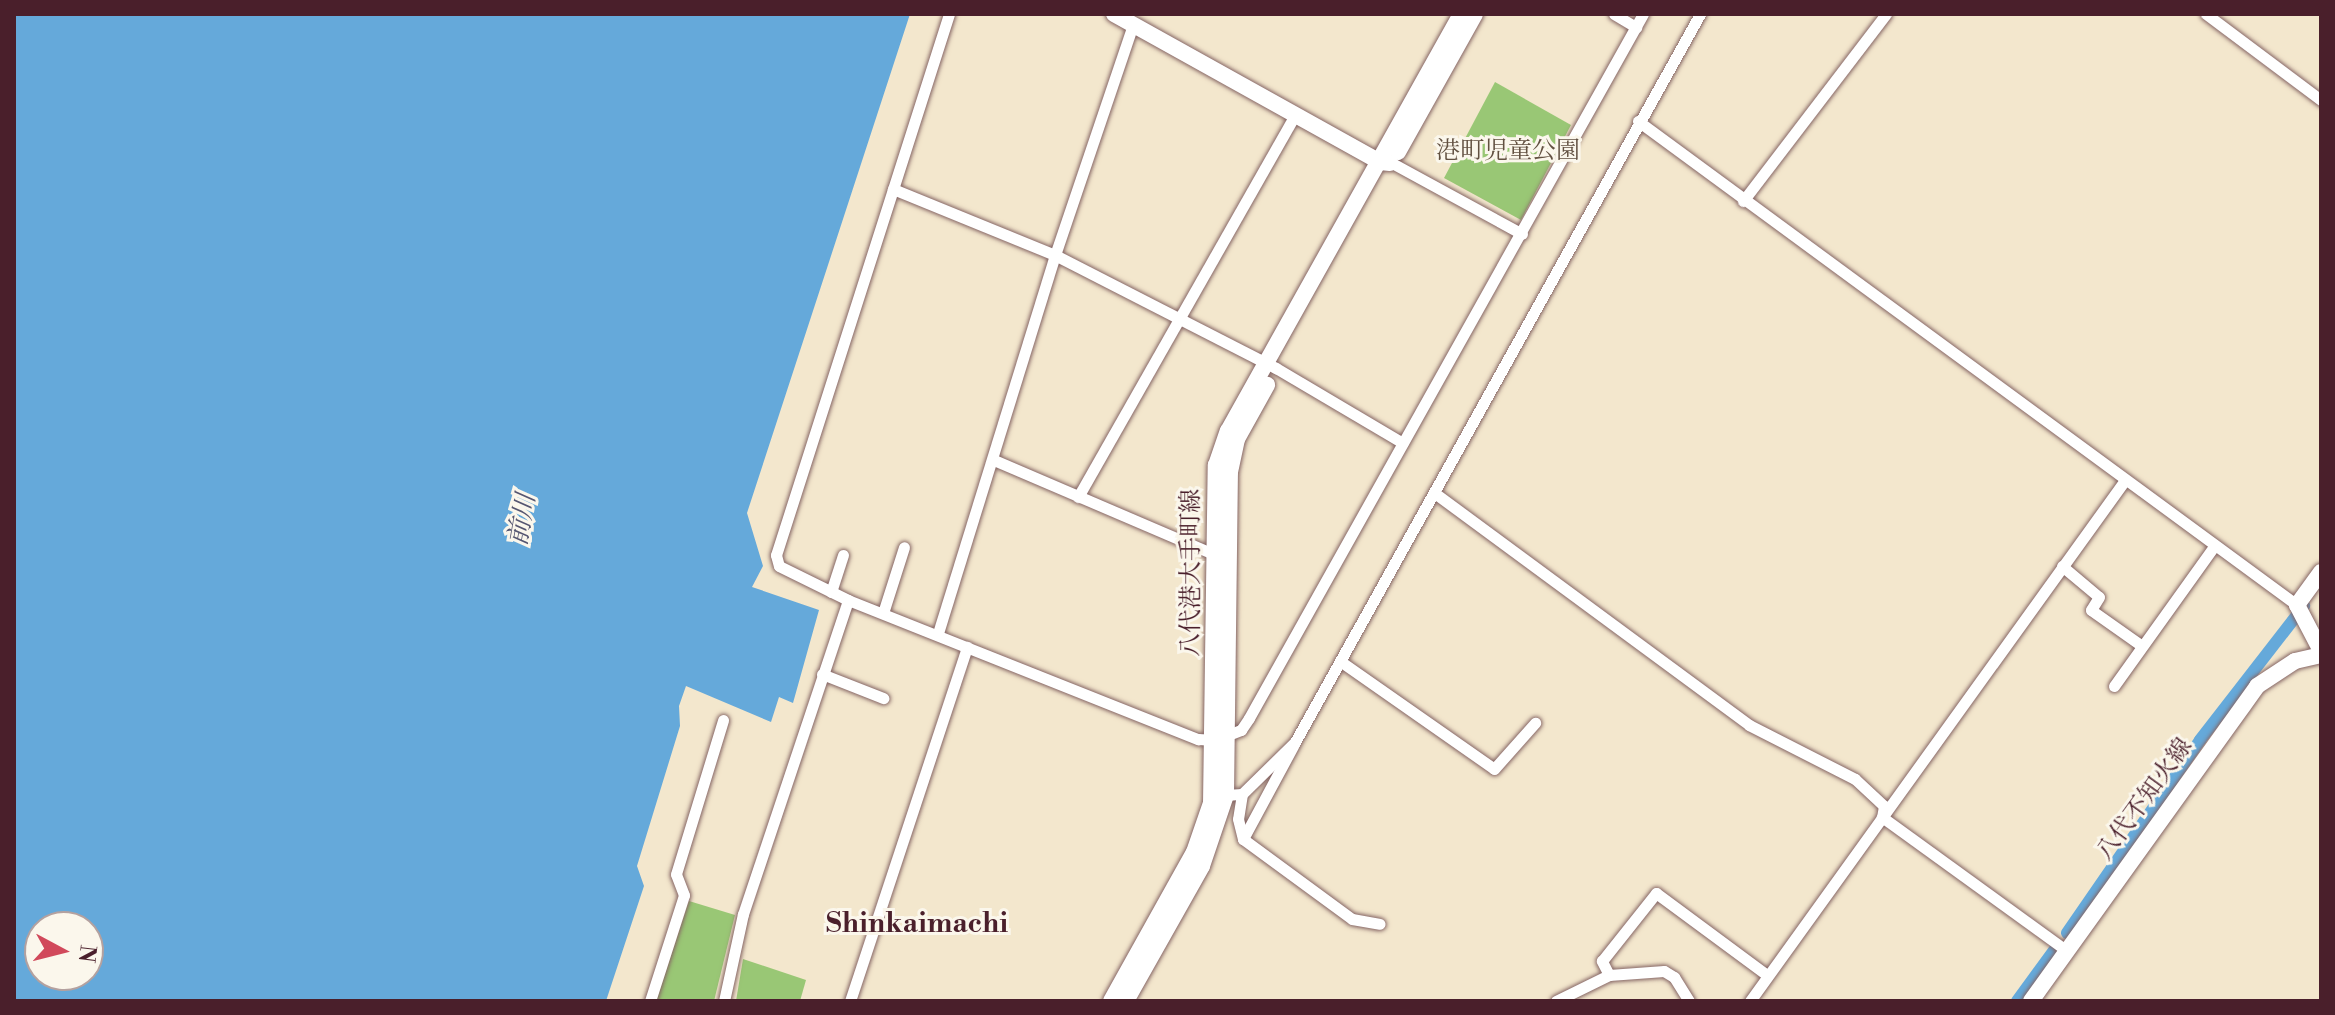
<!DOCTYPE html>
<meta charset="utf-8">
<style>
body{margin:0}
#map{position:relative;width:2335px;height:1015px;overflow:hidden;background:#f3e7cd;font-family:"Libre Bodoni","Noto Serif JP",serif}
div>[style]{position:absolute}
.green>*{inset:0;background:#99c775}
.water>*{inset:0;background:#65a9da}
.canal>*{height:12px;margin:-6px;padding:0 6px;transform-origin:6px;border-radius:6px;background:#65a9da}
.roads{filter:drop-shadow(0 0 2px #856564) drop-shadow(0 0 2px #856564)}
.street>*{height:11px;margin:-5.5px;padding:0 5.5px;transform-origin:5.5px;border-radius:5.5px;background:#fff}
.secondary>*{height:16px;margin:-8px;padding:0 8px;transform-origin:8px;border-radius:8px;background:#fff}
span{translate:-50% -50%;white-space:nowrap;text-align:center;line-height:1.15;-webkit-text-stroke:6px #fbf7ec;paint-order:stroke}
.park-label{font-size:24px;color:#625141}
.street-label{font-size:24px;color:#4a1f2b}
.water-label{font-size:26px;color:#555671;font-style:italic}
.quarter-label{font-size:28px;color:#4a1f2b;font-weight:700}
.frame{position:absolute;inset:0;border:16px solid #4a1f2b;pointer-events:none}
.north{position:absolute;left:24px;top:911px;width:80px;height:80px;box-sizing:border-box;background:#fbf7ec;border:2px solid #b4a19f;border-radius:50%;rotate:97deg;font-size:22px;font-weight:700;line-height:32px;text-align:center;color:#4a1f2b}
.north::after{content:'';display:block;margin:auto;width:28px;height:36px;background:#d1495b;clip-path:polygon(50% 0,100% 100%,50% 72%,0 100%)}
</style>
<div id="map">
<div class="green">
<div style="clip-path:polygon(1495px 82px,1571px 125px,1521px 220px,1444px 178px)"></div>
<div style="clip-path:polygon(689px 901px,735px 915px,714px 1001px,656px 1001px)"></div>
<div style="clip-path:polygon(743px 959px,806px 980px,800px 1001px,736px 1001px)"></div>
</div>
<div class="water">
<div style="clip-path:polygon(evenodd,14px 14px,910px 14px,747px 513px,763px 566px,752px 587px,819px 610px,793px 703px,779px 697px,771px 722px,686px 686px,679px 706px,680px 726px,637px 866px,644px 886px,606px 1001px,14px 1001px,14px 14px,40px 927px,88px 927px,88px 975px,40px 975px,40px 927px)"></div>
</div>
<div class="canal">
<div style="left:2067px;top:933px;width:234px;rotate:-55.4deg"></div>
<div style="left:2200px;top:740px;width:170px;rotate:-52.2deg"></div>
<div style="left:2017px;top:1001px;width:64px;rotate:-53.8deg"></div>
</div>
<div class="roads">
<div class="street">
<div style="left:949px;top:14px;width:568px;rotate:107.73deg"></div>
<div style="left:776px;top:555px;width:11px;rotate:75deg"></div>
<div style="left:779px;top:566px;width:77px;rotate:26.2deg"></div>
<div style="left:848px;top:600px;width:377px;rotate:21.7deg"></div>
<div style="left:1198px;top:739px;width:17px;rotate:3deg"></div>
<div style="left:1215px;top:740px;width:28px;rotate:-21deg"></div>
<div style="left:1241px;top:730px;width:14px;rotate:-56deg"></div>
<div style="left:1249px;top:718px;width:807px;rotate:-60.77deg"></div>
<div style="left:1614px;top:14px;width:26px;rotate:31deg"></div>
<div style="left:2206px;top:14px;width:144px;rotate:36.8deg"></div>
<div style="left:1638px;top:121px;width:818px;rotate:36.3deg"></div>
<div style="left:1392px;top:163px;width:148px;rotate:28.6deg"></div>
<div style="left:893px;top:189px;width:175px;rotate:22.2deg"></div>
<div style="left:1055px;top:255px;width:248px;rotate:27.1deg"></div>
<div style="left:1276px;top:368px;width:147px;rotate:30.6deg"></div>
<div style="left:1743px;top:201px;width:235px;rotate:-52.6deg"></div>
<div style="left:994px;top:460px;width:244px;rotate:23.2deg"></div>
<div style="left:1436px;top:494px;width:389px;rotate:36.4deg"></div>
<div style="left:1749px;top:725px;width:119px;rotate:27deg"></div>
<div style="left:1855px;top:779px;width:40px;rotate:43deg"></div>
<div style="left:1884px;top:806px;width:11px;rotate:100deg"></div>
<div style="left:1078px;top:497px;width:439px;rotate:-60.4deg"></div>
<div style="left:2062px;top:566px;width:48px;rotate:40deg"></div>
<div style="left:2099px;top:597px;width:15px;rotate:122deg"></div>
<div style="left:2091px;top:610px;width:62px;rotate:35.2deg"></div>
<div style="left:831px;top:592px;width:39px;rotate:-72deg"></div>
<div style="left:883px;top:613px;width:69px;rotate:-72.3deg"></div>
<div style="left:938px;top:633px;width:396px;rotate:-72.8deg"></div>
<div style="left:1055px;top:255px;width:241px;rotate:-71.3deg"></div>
<div style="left:1340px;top:661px;width:188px;rotate:35deg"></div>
<div style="left:1494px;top:769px;width:62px;rotate:-48.3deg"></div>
<div style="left:822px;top:674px;width:66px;rotate:21.5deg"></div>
<div style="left:2114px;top:686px;width:173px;rotate:-54.4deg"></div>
<div style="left:1242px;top:794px;width:25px;rotate:99deg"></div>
<div style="left:1238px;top:819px;width:21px;rotate:76deg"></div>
<div style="left:1243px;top:839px;width:106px;rotate:-61.7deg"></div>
<div style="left:1226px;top:795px;width:16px;rotate:-4deg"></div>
<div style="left:1242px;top:794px;width:74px;rotate:-44.5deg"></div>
<div style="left:1295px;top:742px;width:833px;rotate:-60.91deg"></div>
<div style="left:1882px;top:817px;width:227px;rotate:35.9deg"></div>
<div style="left:1243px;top:839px;width:135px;rotate:36.3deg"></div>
<div style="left:1352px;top:919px;width:28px;rotate:10deg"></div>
<div style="left:1609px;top:975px;width:16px;rotate:-117deg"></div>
<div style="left:1602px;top:961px;width:87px;rotate:-51.5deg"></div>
<div style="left:1656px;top:893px;width:139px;rotate:36.5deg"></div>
<div style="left:650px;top:1001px;width:111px;rotate:-72.2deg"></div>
<div style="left:684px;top:895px;width:22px;rotate:-111deg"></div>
<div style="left:676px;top:874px;width:161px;rotate:-73deg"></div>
<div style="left:724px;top:1001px;width:89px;rotate:-77.7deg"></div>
<div style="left:743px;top:914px;width:331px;rotate:-71.5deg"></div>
<div style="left:850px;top:1001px;width:373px;rotate:-71.7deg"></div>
<div style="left:1556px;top:1001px;width:59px;rotate:-26.1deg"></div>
<div style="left:1609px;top:975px;width:55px;rotate:-4.2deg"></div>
<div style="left:1664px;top:971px;width:12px;rotate:31deg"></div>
<div style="left:1674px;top:977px;width:28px;rotate:58deg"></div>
<div style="left:1750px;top:1001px;width:642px;rotate:-54.25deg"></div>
</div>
<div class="secondary">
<div style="left:1114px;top:14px;width:304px;rotate:29.1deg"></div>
<div style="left:1380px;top:162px;width:10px;rotate:6deg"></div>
<div style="left:1398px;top:152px;width:158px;rotate:-60.8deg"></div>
<div style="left:2321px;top:572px;width:41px;rotate:126deg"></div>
<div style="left:2297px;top:605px;width:52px;rotate:62.4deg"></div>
<div style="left:1111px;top:1001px;width:171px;rotate:-60.9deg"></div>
<div style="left:1194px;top:852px;width:52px;rotate:-70.9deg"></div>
<div style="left:1211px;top:803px;width:338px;rotate:-89.2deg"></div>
<div style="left:1216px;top:465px;width:36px;rotate:-71deg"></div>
<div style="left:1228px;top:431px;width:478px;rotate:-60.8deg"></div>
<div style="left:1126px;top:1001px;width:155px;rotate:-60.6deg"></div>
<div style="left:1202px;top:866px;width:75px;rotate:-71.3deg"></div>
<div style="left:1226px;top:795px;width:323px;rotate:-89.3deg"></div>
<div style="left:1230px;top:472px;width:34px;rotate:-78deg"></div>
<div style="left:1237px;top:439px;width:62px;rotate:-60.9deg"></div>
<div style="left:2031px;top:1001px;width:388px;rotate:-54.3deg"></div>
<div style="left:2257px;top:686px;width:45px;rotate:-33.3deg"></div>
<div style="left:2295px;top:661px;width:27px;rotate:-13deg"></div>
</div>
</div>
<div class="park-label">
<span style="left:1508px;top:152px">港町児童公園</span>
</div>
<div class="street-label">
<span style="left:1192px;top:573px;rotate:-90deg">八代港大手町線</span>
<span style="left:2145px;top:800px;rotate:-54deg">八代不知火線</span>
</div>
<div class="water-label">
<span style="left:523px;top:520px;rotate:-80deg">前川</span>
</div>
<div class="quarter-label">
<span style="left:917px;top:924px">Shinkaimachi</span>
</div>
<div class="frame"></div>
<div class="north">N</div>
</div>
